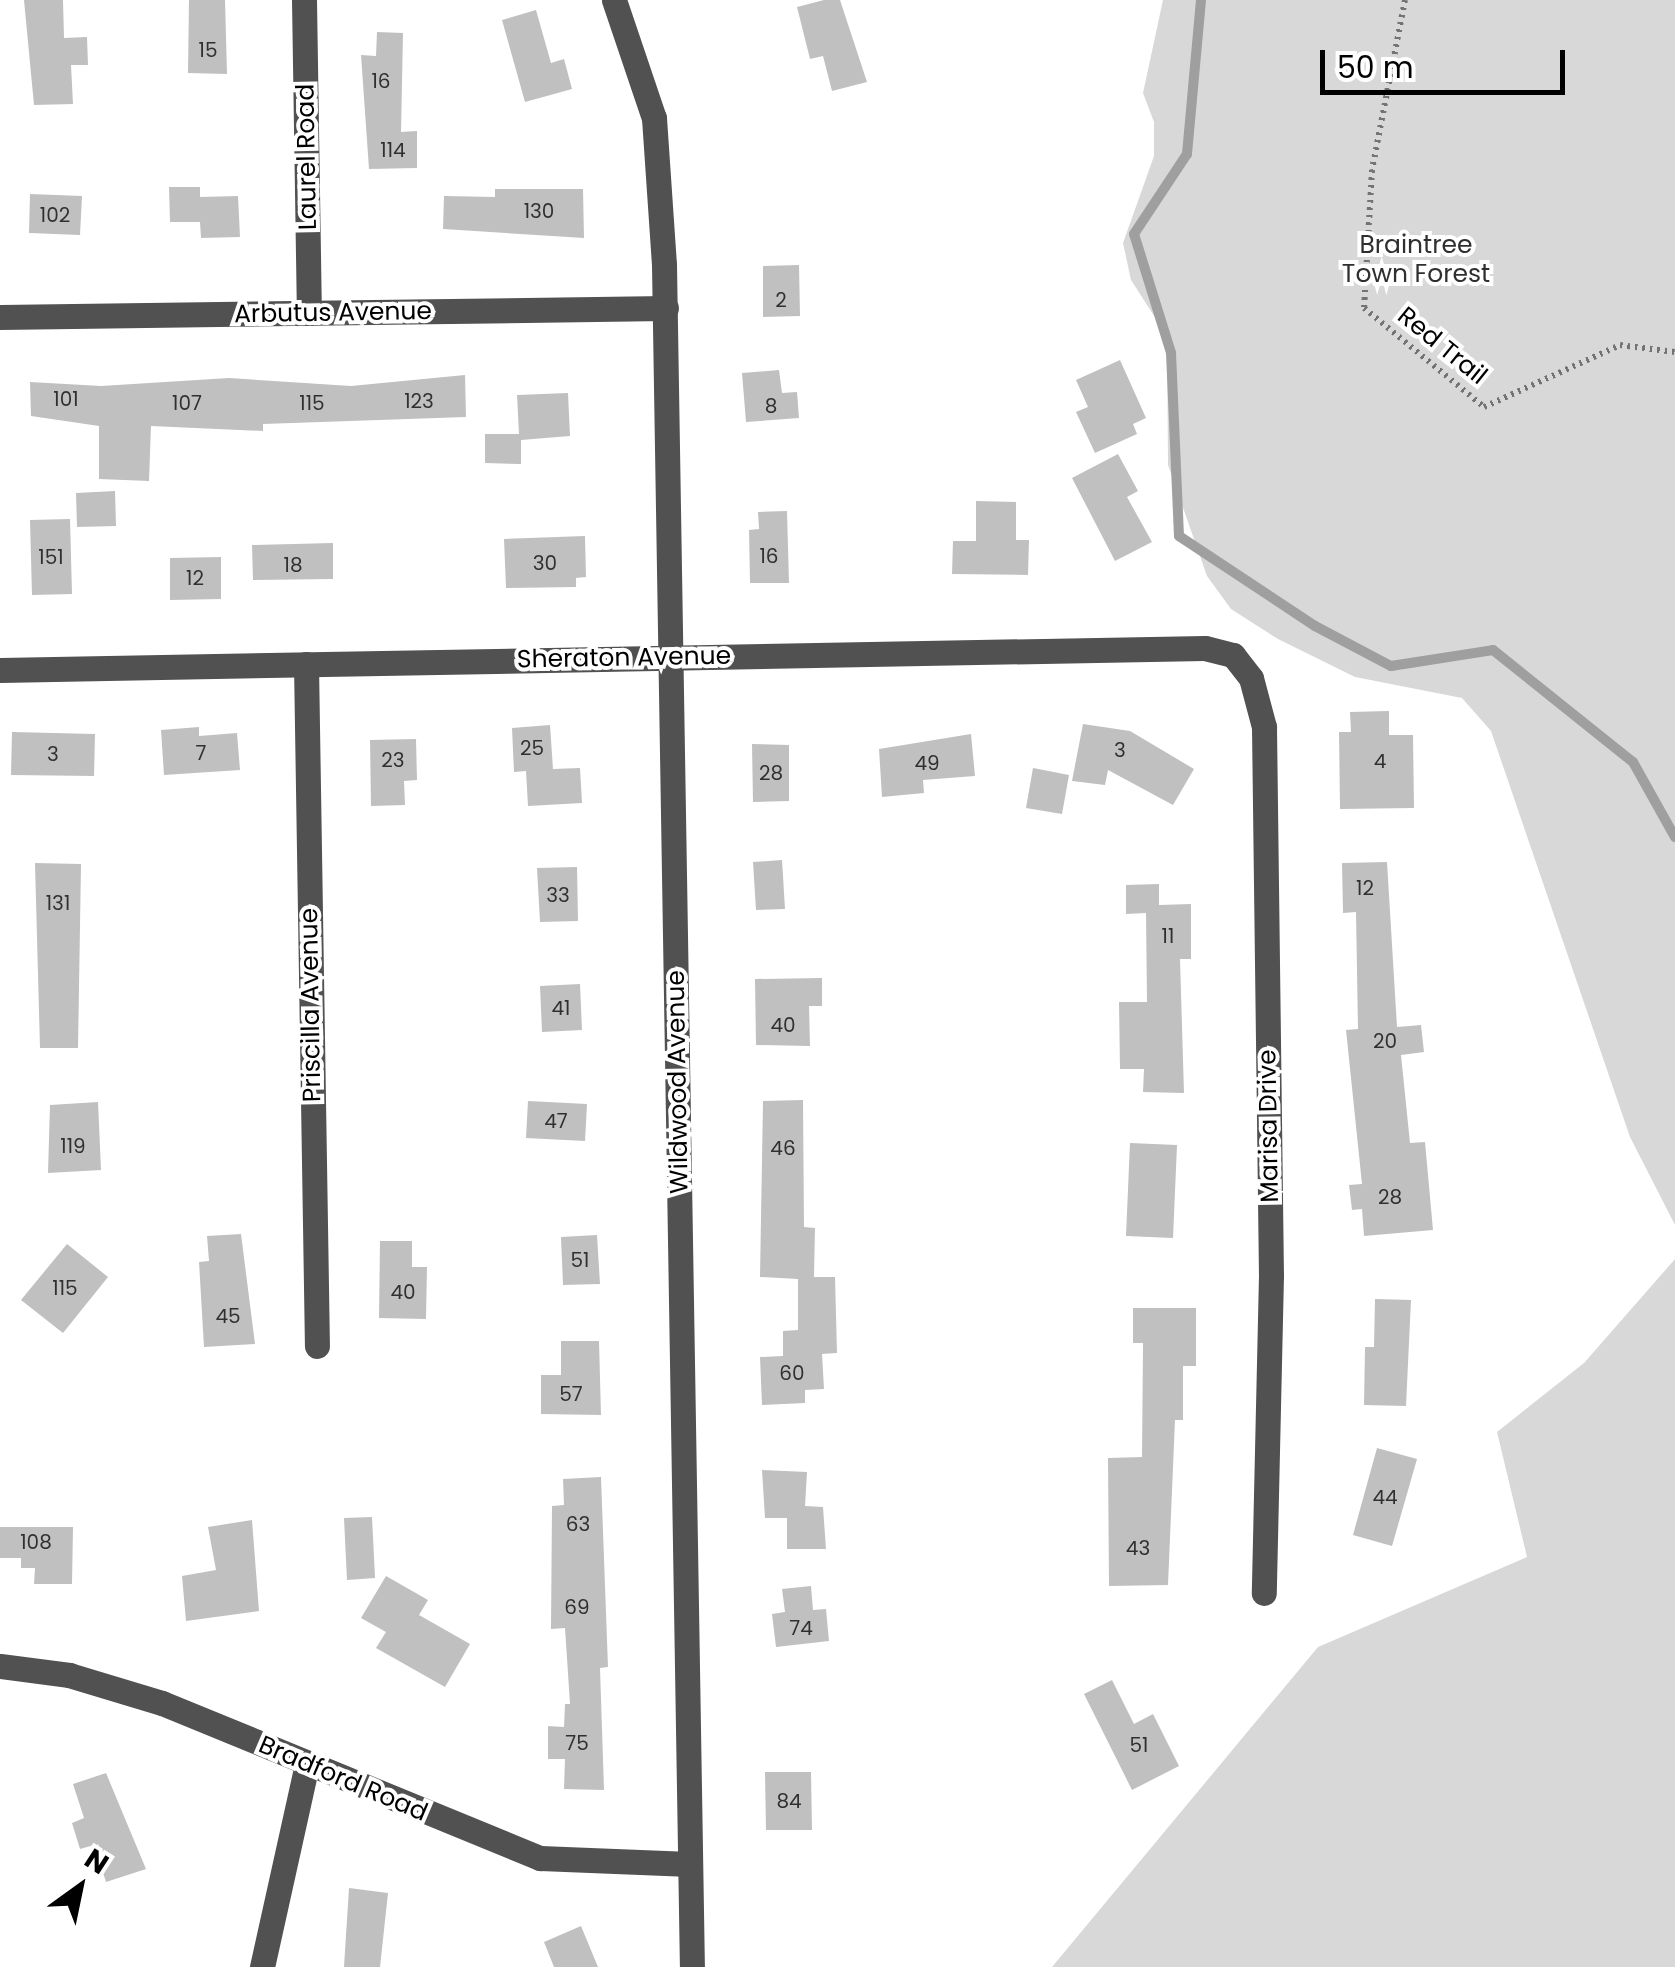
<!DOCTYPE html>
<style>
body{margin:0}
#map{position:relative;width:1675px;height:1967px;overflow:hidden;background:#fff;font-family:Poppins,sans-serif}
div>[style]{position:absolute}
.green>*{inset:0;background:#d8d8d8}
.stream>*{height:10px;margin:-5px;padding:0 5px;transform-origin:5px;border-radius:5px;background:#9f9f9f}
.building>*{inset:0;background:#c0c0c0}
.path>*{height:6px;margin-top:-3px;transform-origin:0;background:repeating-linear-gradient(90deg,#737373 0 2.5px,transparent 0 7.5px)}
.minor>*{height:25px;margin:-12.5px;padding:0 12.5px;transform-origin:12.5px;border-radius:12.5px;background:#515151}
span{translate:-50% -50%;white-space:nowrap;text-align:center;line-height:1.15;-webkit-text-stroke:8px #fff;paint-order:stroke}
.number-label{font-size:20px;color:#303030}
.number-label span{-webkit-text-stroke-width:0}
.street-label{font-size:25px;color:#000}
.park-label{font-size:25px;color:#2f2f2f}
.north{position:absolute;left:30px;top:1837px;width:100px;height:100px;-webkit-text-stroke:8px #fff;paint-order:stroke;rotate:33deg;font-size:28px;font-weight:700;line-height:40px;text-align:center;color:#000}
.north::after{content:'';display:block;margin:auto;width:35px;height:45px;background:#000;clip-path:polygon(50% 0,100% 100%,50% 72%,0 100%)}
.scale{position:absolute;left:1320px;top:50px;width:245px;height:45px;box-sizing:border-box;border:5px solid #000;border-top:0;padding-left:12px;font-size:30px;line-height:35px;white-space:nowrap;color:#000;-webkit-text-stroke:8px #fff;paint-order:stroke}
</style>
<div id="map">
<div class="green">
<div style="clip-path:polygon(1163px 0,1675px 0,1675px 1225px,1630px 1137px,1491px 731px,1462px 698px,1355px 677px,1278px 639px,1231px 609px,1207px 576px,1168px 465px,1167px 336px,1131px 280px,1123px 243px,1154px 156px,1154px 122px,1143px 93px)"></div>
<div style="clip-path:polygon(1675px 1259px,1675px 1967px,1052px 1967px,1318px 1647px,1527px 1557px,1497px 1432px,1584px 1363px)"></div>
</div>
<div class="stream">
<div style="left:1201px;top:0;width:155px;rotate:95.2deg"></div>
<div style="left:1187px;top:154px;width:96px;rotate:123.5deg"></div>
<div style="left:1134px;top:234px;width:125px;rotate:72.7deg"></div>
<div style="left:1171px;top:353px;width:183px;rotate:87.5deg"></div>
<div style="left:1179px;top:536px;width:163px;rotate:33.5deg"></div>
<div style="left:1315px;top:626px;width:86px;rotate:27.8deg"></div>
<div style="left:1391px;top:666px;width:103px;rotate:-8.9deg"></div>
<div style="left:1493px;top:650px;width:179px;rotate:38.7deg"></div>
<div style="left:1633px;top:762px;width:86px;rotate:60.8deg"></div>
</div>
<div class="building">
<div style="clip-path:polygon(24px 0,63px 0,64px 38px,87px 37px,88px 65px,71px 65px,73px 104px,34px 105px)"></div>
<div style="clip-path:polygon(189px 0,225px 0,227px 74px,188px 73px)"></div>
<div style="clip-path:polygon(824px 0,840px 0,867px 82px,832px 91px,823px 56px,810px 59px,797px 7px)"></div>
<div style="clip-path:polygon(536px 10px,551px 63px,564px 59px,572px 89px,525px 102px,502px 20px)"></div>
<div style="clip-path:polygon(377px 32px,403px 33px,401px 132px,417px 131px,417px 168px,369px 169px,361px 55px,376px 56px)"></div>
<div style="clip-path:polygon(169px 187px,200px 187px,200px 197px,238px 196px,240px 237px,201px 238px,200px 222px,170px 222px)"></div>
<div style="clip-path:polygon(495px 189px,583px 189px,584px 238px,443px 229px,444px 196px,495px 197px)"></div>
<div style="clip-path:polygon(30px 194px,82px 196px,80px 235px,29px 233px)"></div>
<div style="clip-path:polygon(799px 265px,800px 316px,763px 317px,763px 266px)"></div>
<div style="clip-path:polygon(1120px 360px,1146px 418px,1133px 424px,1137px 434px,1095px 453px,1076px 412px,1088px 407px,1076px 380px)"></div>
<div style="clip-path:polygon(779px 370px,782px 393px,797px 392px,799px 418px,746px 422px,742px 373px)"></div>
<div style="clip-path:polygon(465px 375px,466px 417px,263px 424px,263px 431px,151px 426px,149px 481px,99px 479px,99px 426px,31px 416px,30px 382px,101px 386px,229px 378px,351px 386px)"></div>
<div style="clip-path:polygon(568px 393px,570px 436px,521px 440px,521px 464px,485px 463px,485px 434px,519px 434px,517px 395px)"></div>
<div style="clip-path:polygon(1118px 454px,1138px 491px,1127px 497px,1152px 542px,1115px 561px,1072px 478px)"></div>
<div style="clip-path:polygon(115px 491px,116px 526px,77px 527px,76px 493px)"></div>
<div style="clip-path:polygon(976px 501px,1016px 502px,1016px 540px,1029px 540px,1028px 575px,952px 574px,953px 541px,976px 541px)"></div>
<div style="clip-path:polygon(787px 511px,789px 583px,750px 583px,749px 530px,759px 529px,758px 512px)"></div>
<div style="clip-path:polygon(70px 519px,72px 594px,32px 595px,30px 520px)"></div>
<div style="clip-path:polygon(585px 536px,586px 577px,576px 578px,576px 587px,506px 588px,504px 539px)"></div>
<div style="clip-path:polygon(333px 543px,333px 579px,253px 580px,252px 545px)"></div>
<div style="clip-path:polygon(221px 557px,221px 599px,170px 600px,170px 558px)"></div>
<div style="clip-path:polygon(1389px 711px,1389px 735px,1413px 735px,1414px 808px,1340px 809px,1339px 732px,1351px 732px,1350px 712px)"></div>
<div style="clip-path:polygon(1083px 724px,1130px 731px,1194px 769px,1173px 805px,1108px 770px,1105px 785px,1072px 781px)"></div>
<div style="clip-path:polygon(550px 725px,553px 769px,580px 768px,582px 803px,528px 806px,526px 771px,514px 772px,512px 728px)"></div>
<div style="clip-path:polygon(199px 727px,199px 736px,237px 733px,240px 770px,164px 775px,161px 730px)"></div>
<div style="clip-path:polygon(12px 732px,95px 734px,94px 776px,11px 775px)"></div>
<div style="clip-path:polygon(971px 734px,975px 776px,923px 780px,924px 793px,882px 797px,879px 749px)"></div>
<div style="clip-path:polygon(416px 739px,417px 780px,404px 781px,405px 805px,371px 806px,370px 740px)"></div>
<div style="clip-path:polygon(752px 744px,789px 745px,789px 801px,753px 802px)"></div>
<div style="clip-path:polygon(1033px 768px,1069px 775px,1062px 814px,1026px 808px)"></div>
<div style="clip-path:polygon(782px 860px,785px 909px,756px 910px,753px 862px)"></div>
<div style="clip-path:polygon(1387px 862px,1397px 1027px,1421px 1025px,1424px 1052px,1401px 1055px,1410px 1143px,1425px 1142px,1433px 1230px,1364px 1236px,1362px 1209px,1352px 1210px,1349px 1185px,1362px 1184px,1346px 1030px,1358px 1029px,1356px 912px,1343px 913px,1342px 863px)"></div>
<div style="clip-path:polygon(35px 863px,81px 864px,78px 1048px,40px 1048px)"></div>
<div style="clip-path:polygon(577px 867px,578px 921px,540px 922px,537px 868px)"></div>
<div style="clip-path:polygon(1159px 884px,1159px 905px,1191px 904px,1191px 959px,1180px 959px,1184px 1093px,1143px 1092px,1144px 1069px,1120px 1069px,1119px 1002px,1147px 1002px,1146px 913px,1126px 914px,1126px 885px)"></div>
<div style="clip-path:polygon(822px 978px,822px 1006px,809px 1006px,810px 1046px,756px 1045px,755px 979px)"></div>
<div style="clip-path:polygon(580px 984px,582px 1030px,542px 1032px,540px 986px)"></div>
<div style="clip-path:polygon(803px 1100px,804px 1227px,815px 1228px,814px 1277px,835px 1277px,837px 1353px,822px 1354px,824px 1389px,805px 1390px,805px 1403px,762px 1405px,760px 1357px,783px 1356px,783px 1331px,798px 1330px,798px 1279px,760px 1277px,763px 1101px)"></div>
<div style="clip-path:polygon(528px 1101px,587px 1104px,585px 1141px,526px 1138px)"></div>
<div style="clip-path:polygon(98px 1102px,101px 1170px,48px 1173px,50px 1105px)"></div>
<div style="clip-path:polygon(1130px 1143px,1177px 1145px,1173px 1238px,1126px 1236px)"></div>
<div style="clip-path:polygon(241px 1234px,255px 1344px,204px 1347px,199px 1262px,209px 1261px,207px 1236px)"></div>
<div style="clip-path:polygon(597px 1235px,600px 1284px,563px 1285px,561px 1237px)"></div>
<div style="clip-path:polygon(380px 1241px,412px 1241px,412px 1267px,427px 1267px,426px 1319px,379px 1318px)"></div>
<div style="clip-path:polygon(67px 1244px,108px 1277px,63px 1333px,21px 1300px)"></div>
<div style="clip-path:polygon(1375px 1299px,1411px 1300px,1406px 1406px,1364px 1405px,1365px 1347px,1374px 1347px)"></div>
<div style="clip-path:polygon(1133px 1308px,1196px 1308px,1196px 1366px,1183px 1366px,1183px 1420px,1175px 1420px,1168px 1585px,1109px 1586px,1108px 1458px,1142px 1457px,1143px 1343px,1133px 1343px)"></div>
<div style="clip-path:polygon(561px 1341px,599px 1341px,601px 1415px,541px 1414px,541px 1375px,561px 1375px)"></div>
<div style="clip-path:polygon(1377px 1448px,1417px 1459px,1392px 1546px,1353px 1535px)"></div>
<div style="clip-path:polygon(762px 1470px,807px 1472px,805px 1506px,823px 1507px,826px 1549px,787px 1549px,787px 1518px,765px 1518px)"></div>
<div style="clip-path:polygon(601px 1477px,608px 1667px,600px 1668px,604px 1790px,564px 1789px,565px 1759px,548px 1759px,548px 1726px,564px 1727px,565px 1704px,570px 1704px,565px 1628px,551px 1629px,552px 1506px,564px 1505px,563px 1479px)"></div>
<div style="clip-path:polygon(372px 1517px,375px 1578px,347px 1580px,344px 1518px)"></div>
<div style="clip-path:polygon(252px 1520px,259px 1611px,186px 1621px,182px 1576px,216px 1570px,208px 1527px)"></div>
<div style="clip-path:polygon(0 1527px,73px 1527px,72px 1584px,34px 1584px,35px 1568px,21px 1568px,21px 1558px,0 1558px)"></div>
<div style="clip-path:polygon(386px 1576px,428px 1600px,419px 1615px,470px 1644px,445px 1687px,376px 1648px,386px 1632px,361px 1618px)"></div>
<div style="clip-path:polygon(811px 1586px,813px 1610px,826px 1609px,829px 1641px,776px 1647px,772px 1614px,785px 1612px,782px 1589px)"></div>
<div style="clip-path:polygon(1112px 1680px,1134px 1724px,1153px 1714px,1179px 1766px,1132px 1790px,1084px 1694px)"></div>
<div style="clip-path:polygon(765px 1772px,811px 1772px,812px 1830px,766px 1830px)"></div>
<div style="clip-path:polygon(106px 1773px,146px 1869px,106px 1882px,94px 1845px,80px 1849px,72px 1823px,84px 1818px,73px 1784px)"></div>
<div style="clip-path:polygon(349px 1888px,388px 1893px,380px 1967px,344px 1967px)"></div>
<div style="clip-path:polygon(581px 1926px,598px 1967px,554px 1967px,544px 1942px)"></div>
</div>
<div class="path">
<div style="left:1405px;top:0;width:173px;rotate:101deg"></div>
<div style="left:1372px;top:170px;width:138px;rotate:93.3deg"></div>
<div style="left:1364px;top:308px;width:156px;rotate:39.5deg"></div>
<div style="left:1484px;top:407px;width:149px;rotate:-24.5deg"></div>
<div style="left:1620px;top:345px;width:55px;rotate:7.3deg"></div>
</div>
<div class="minor">
<div style="left:304px;top:0;width:313px;rotate:89.1deg"></div>
<div style="left:614px;top:0;width:125px;rotate:71.3deg"></div>
<div style="left:654px;top:118px;width:147px;rotate:86.1deg"></div>
<div style="left:664px;top:265px;width:1702px;rotate:89.06deg"></div>
<div style="left:0;top:317px;width:666px;rotate:-0.77deg"></div>
<div style="left:306px;top:664px;width:682px;rotate:89.08deg"></div>
<div style="left:0;top:670px;width:1205px;rotate:-1.05deg"></div>
<div style="left:1205px;top:648px;width:29px;rotate:14deg"></div>
<div style="left:1233px;top:655px;width:29px;rotate:52deg"></div>
<div style="left:1251px;top:678px;width:51px;rotate:75.1deg"></div>
<div style="left:1264px;top:727px;width:548px;rotate:89.27deg"></div>
<div style="left:1271px;top:1275px;width:318px;rotate:91.3deg"></div>
<div style="left:0;top:1666px;width:70px;rotate:7.4deg"></div>
<div style="left:69px;top:1675px;width:97px;rotate:16.8deg"></div>
<div style="left:162px;top:1703px;width:409px;rotate:22.3deg"></div>
<div style="left:540px;top:1858px;width:150px;rotate:2.3deg"></div>
<div style="left:262px;top:1967px;width:208px;rotate:-77.5deg"></div>
</div>
<div class="number-label">
<span style="left:208px;top:50px">15</span>
<span style="left:381px;top:81px">16</span>
<span style="left:393px;top:150px">114</span>
<span style="left:539px;top:211px">130</span>
<span style="left:55px;top:215px">102</span>
<span style="left:781px;top:300px">2</span>
<span style="left:66px;top:399px">101</span>
<span style="left:419px;top:401px">123</span>
<span style="left:187px;top:403px">107</span>
<span style="left:312px;top:403px">115</span>
<span style="left:771px;top:406px">8</span>
<span style="left:769px;top:556px">16</span>
<span style="left:51px;top:557px">151</span>
<span style="left:545px;top:563px">30</span>
<span style="left:293px;top:565px">18</span>
<span style="left:195px;top:578px">12</span>
<span style="left:532px;top:748px">25</span>
<span style="left:1120px;top:750px">3</span>
<span style="left:201px;top:753px">7</span>
<span style="left:53px;top:754px">3</span>
<span style="left:393px;top:760px">23</span>
<span style="left:1380px;top:761px">4</span>
<span style="left:927px;top:763px">49</span>
<span style="left:771px;top:773px">28</span>
<span style="left:1365px;top:888px">12</span>
<span style="left:558px;top:895px">33</span>
<span style="left:58px;top:903px">131</span>
<span style="left:1168px;top:936px">11</span>
<span style="left:561px;top:1008px">41</span>
<span style="left:783px;top:1025px">40</span>
<span style="left:1385px;top:1041px">20</span>
<span style="left:556px;top:1121px">47</span>
<span style="left:73px;top:1146px">119</span>
<span style="left:783px;top:1148px">46</span>
<span style="left:1390px;top:1197px">28</span>
<span style="left:580px;top:1260px">51</span>
<span style="left:65px;top:1288px">115</span>
<span style="left:403px;top:1292px">40</span>
<span style="left:228px;top:1316px">45</span>
<span style="left:792px;top:1373px">60</span>
<span style="left:571px;top:1394px">57</span>
<span style="left:1385px;top:1497px">44</span>
<span style="left:578px;top:1524px">63</span>
<span style="left:36px;top:1542px">108</span>
<span style="left:1138px;top:1548px">43</span>
<span style="left:577px;top:1607px">69</span>
<span style="left:801px;top:1628px">74</span>
<span style="left:577px;top:1743px">75</span>
<span style="left:1139px;top:1745px">51</span>
<span style="left:789px;top:1801px">84</span>
</div>
<div class="street-label">
<span style="left:307px;top:157px;rotate:-91deg">Laurel Road</span>
<span style="left:333px;top:313px;rotate:-1deg">Arbutus Avenue</span>
<span style="left:1442px;top:346px;rotate:39deg">Red Trail</span>
<span style="left:624px;top:658px;rotate:-1deg">Sheraton Avenue</span>
<span style="left:311px;top:1005px;rotate:-91deg">Priscilla Avenue</span>
<span style="left:678px;top:1082px;rotate:-91deg">Wildwood Avenue</span>
<span style="left:1269px;top:1126px;rotate:-91deg">Marisa Drive</span>
<span style="left:343px;top:1779px;rotate:23deg">Bradford Road</span>
</div>
<div class="park-label">
<span style="left:1416px;top:260px">Braintree<br>Town Forest</span>
</div>
<div class="north">N</div>
<div class="scale">50 m</div>
</div>
